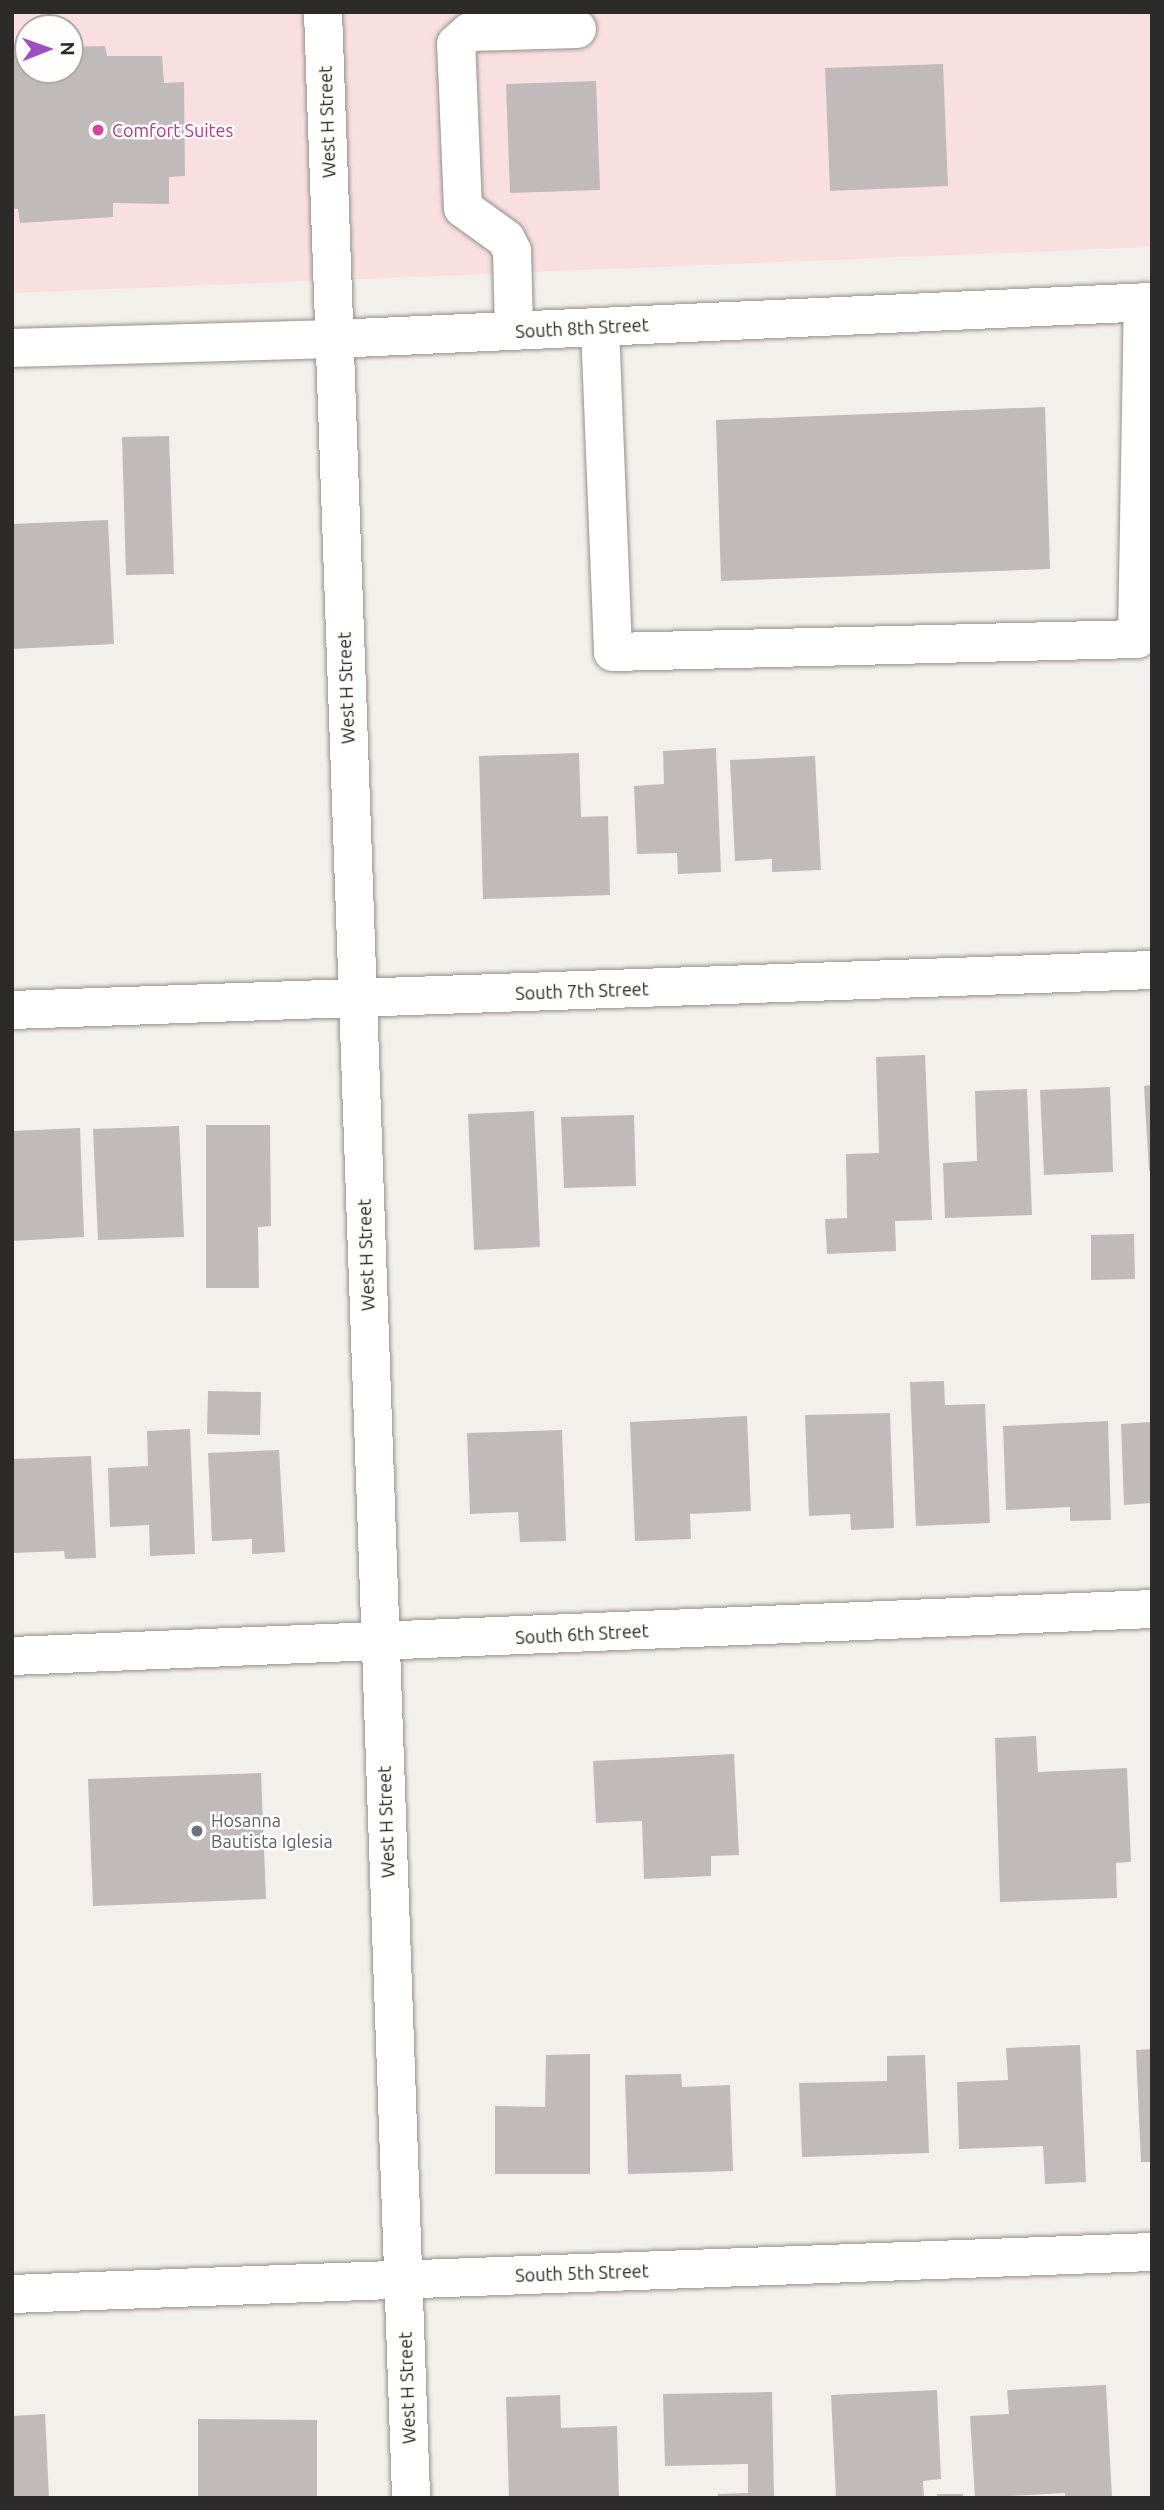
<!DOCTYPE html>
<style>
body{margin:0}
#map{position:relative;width:1164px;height:2510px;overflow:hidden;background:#f3f0eb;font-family:Ubuntu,sans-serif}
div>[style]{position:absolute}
.commercial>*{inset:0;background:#fadfe1}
.building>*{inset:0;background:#c0baba}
.roads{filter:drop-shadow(0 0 2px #93908c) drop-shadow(0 0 2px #93908c)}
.minor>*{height:38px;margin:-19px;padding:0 19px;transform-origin:19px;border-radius:19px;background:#fff}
.dots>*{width:19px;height:19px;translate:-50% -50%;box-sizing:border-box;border:4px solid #fffefc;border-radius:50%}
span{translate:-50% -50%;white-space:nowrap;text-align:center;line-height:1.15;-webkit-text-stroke:5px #fffefc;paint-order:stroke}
.street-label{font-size:18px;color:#2c2b29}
.hotel-label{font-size:18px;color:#b23c85}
.left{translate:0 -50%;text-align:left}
.worship-label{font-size:18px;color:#5b616d}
.frame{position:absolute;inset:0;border:14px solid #2c2b29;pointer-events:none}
.north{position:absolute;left:14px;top:14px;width:70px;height:70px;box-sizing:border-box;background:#fffefc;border:2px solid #abaaa8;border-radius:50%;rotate:89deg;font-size:19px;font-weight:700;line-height:28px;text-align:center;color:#2c2b29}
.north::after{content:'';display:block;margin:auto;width:24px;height:32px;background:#9c50c2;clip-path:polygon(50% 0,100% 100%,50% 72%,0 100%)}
</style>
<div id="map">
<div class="commercial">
<div style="clip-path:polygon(evenodd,12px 12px,1152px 12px,1152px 247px,12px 293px,12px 12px,28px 28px,70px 28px,70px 70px,28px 70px,28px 28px)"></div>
</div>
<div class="building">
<div style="clip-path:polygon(105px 46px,107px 56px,162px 56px,164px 83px,184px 82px,185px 176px,169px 177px,169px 204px,113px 203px,113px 217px,20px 223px,18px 209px,12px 209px,12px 62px,16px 48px,28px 48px,28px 70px,70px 70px,70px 47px)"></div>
<div style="clip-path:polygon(943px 64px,948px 186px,830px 191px,825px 68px)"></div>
<div style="clip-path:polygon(596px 81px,600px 190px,510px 193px,506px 84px)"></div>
<div style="clip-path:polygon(1045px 407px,1050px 569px,721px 581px,716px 420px)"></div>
<div style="clip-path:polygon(169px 436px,174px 574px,126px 575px,122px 437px)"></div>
<div style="clip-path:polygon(108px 520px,114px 644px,12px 649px,12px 524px)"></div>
<div style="clip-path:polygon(716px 748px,721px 872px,678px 874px,677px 853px,637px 854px,634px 786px,664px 784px,663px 751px)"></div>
<div style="clip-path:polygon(579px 753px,581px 817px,608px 816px,610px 895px,483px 899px,479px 756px)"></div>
<div style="clip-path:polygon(815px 756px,821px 870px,772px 872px,772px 859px,735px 861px,730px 760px)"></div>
<div style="clip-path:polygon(925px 1055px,932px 1220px,895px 1221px,896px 1251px,827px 1254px,825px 1219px,847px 1218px,846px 1154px,879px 1153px,876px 1057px)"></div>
<div style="clip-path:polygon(1152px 1085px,1152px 1171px,1149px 1171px,1144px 1086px)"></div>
<div style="clip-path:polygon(1110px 1087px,1113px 1172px,1044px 1175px,1040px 1090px)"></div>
<div style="clip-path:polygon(1027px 1089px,1032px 1215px,945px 1218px,943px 1163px,977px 1161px,975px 1091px)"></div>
<div style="clip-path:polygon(534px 1111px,540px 1247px,474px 1250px,468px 1114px)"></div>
<div style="clip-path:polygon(634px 1115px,636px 1186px,564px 1188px,561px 1117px)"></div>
<div style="clip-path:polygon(206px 1125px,270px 1125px,271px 1226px,258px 1227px,259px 1288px,206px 1288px)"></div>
<div style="clip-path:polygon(179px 1126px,184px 1237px,98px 1240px,93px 1129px)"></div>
<div style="clip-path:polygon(80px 1128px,84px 1237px,12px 1241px,12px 1131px)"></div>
<div style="clip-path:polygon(1134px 1234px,1135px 1279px,1091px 1280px,1091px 1235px)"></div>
<div style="clip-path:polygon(944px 1381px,945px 1405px,985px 1404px,990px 1523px,916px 1526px,910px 1382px)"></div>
<div style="clip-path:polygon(208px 1391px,261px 1392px,260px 1435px,207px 1434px)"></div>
<div style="clip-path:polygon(890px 1413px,894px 1528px,851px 1530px,850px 1514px,809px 1516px,805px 1415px)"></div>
<div style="clip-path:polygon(747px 1416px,751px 1511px,690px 1514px,691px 1539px,635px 1541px,630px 1422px)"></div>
<div style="clip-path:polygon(1108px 1421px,1111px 1520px,1070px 1521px,1070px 1507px,1006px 1510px,1003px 1426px)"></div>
<div style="clip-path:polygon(1152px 1422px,1152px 1503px,1124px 1505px,1121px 1424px)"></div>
<div style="clip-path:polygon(190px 1429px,195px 1554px,150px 1556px,149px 1525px,110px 1527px,108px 1468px,148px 1466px,147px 1431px)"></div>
<div style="clip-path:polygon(562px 1430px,566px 1541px,520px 1542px,518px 1512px,470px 1514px,467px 1433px)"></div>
<div style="clip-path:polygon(279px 1450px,285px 1552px,252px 1554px,252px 1539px,212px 1541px,208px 1453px)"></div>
<div style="clip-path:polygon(91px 1456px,96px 1558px,65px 1559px,64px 1551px,12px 1553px,12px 1459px)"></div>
<div style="clip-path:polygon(1036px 1736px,1038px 1772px,1127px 1768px,1131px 1862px,1116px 1863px,1117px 1898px,1000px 1902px,995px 1738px)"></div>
<div style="clip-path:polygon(734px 1754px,739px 1855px,711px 1856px,711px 1876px,644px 1879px,642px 1821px,596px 1823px,593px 1761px)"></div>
<div style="clip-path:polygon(261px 1773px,266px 1899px,93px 1906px,88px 1779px)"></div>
<div style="clip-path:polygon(1080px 2045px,1086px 2182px,1045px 2184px,1043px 2146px,959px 2149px,957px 2082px,1008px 2080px,1006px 2048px)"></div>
<div style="clip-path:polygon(1152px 2049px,1152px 2162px,1141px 2162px,1136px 2050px)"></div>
<div style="clip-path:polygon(590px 2054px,590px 2174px,495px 2174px,495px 2106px,545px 2107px,546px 2055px)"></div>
<div style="clip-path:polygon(925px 2055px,929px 2153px,802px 2157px,799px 2083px,887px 2081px,887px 2056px)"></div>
<div style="clip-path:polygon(681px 2074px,682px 2087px,730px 2085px,733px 2171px,628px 2174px,625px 2075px)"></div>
<div style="clip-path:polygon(1106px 2385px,1112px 2498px,1065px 2498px,1065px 2493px,975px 2498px,970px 2416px,1009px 2414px,1007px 2390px)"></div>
<div style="clip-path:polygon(937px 2390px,941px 2479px,923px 2481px,924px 2498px,836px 2498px,831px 2395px)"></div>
<div style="clip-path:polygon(772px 2392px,774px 2498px,718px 2498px,718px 2494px,748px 2493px,748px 2464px,665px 2466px,663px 2394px)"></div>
<div style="clip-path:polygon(560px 2395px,561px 2428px,617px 2426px,619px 2498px,509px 2498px,506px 2397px)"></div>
<div style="clip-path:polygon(45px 2414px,49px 2498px,12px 2498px,12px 2416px)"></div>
<div style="clip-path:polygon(198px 2419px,317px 2420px,317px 2498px,198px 2498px)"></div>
<div style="clip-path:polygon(937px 2494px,963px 2494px,963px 2498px,937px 2498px)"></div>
</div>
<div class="roads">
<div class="minor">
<div style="left:323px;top:12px;width:2488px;rotate:87.97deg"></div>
<div style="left:600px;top:327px;width:325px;rotate:87.7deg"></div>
<div style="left:613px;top:652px;width:524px;rotate:-1.42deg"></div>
<div style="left:1137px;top:639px;width:337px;rotate:-89deg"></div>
<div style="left:514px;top:331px;width:80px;rotate:-91.4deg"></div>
<div style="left:512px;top:251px;width:13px;rotate:-117deg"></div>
<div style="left:506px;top:239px;width:53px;rotate:-144.2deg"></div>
<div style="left:463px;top:208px;width:164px;rotate:-92.4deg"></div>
<div style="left:456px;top:44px;width:18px;rotate:-41deg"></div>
<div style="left:470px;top:32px;width:107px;rotate:-1.6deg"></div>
<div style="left:12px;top:348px;width:321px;rotate:-1.6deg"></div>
<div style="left:333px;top:339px;width:820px;rotate:-2.59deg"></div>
<div style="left:12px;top:1010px;width:1141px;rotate:-2.01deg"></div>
<div style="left:12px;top:1656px;width:1141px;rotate:-2.36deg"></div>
<div style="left:12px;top:2294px;width:1141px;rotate:-2.11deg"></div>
</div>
</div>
<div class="dots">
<div style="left:98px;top:130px;background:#d1479c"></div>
<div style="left:197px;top:1831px;background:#6b7280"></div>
</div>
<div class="street-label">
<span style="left:327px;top:122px;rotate:-92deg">West H Street</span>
<span style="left:582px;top:328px;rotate:-3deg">South 8th Street</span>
<span style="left:346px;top:688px;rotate:-92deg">West H Street</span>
<span style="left:582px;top:991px;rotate:-2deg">South 7th Street</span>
<span style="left:366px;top:1255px;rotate:-92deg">West H Street</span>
<span style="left:582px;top:1634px;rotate:-3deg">South 6th Street</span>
<span style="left:386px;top:1822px;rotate:-92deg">West H Street</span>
<span style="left:582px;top:2273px;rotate:-2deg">South 5th Street</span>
<span style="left:407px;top:2388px;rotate:-92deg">West H Street</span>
</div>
<div class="hotel-label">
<span class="left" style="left:112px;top:130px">Comfort Suites</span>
</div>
<div class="worship-label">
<span class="left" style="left:211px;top:1831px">Hosanna<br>Bautista Iglesia</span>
</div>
<div class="frame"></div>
<div class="north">N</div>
</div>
